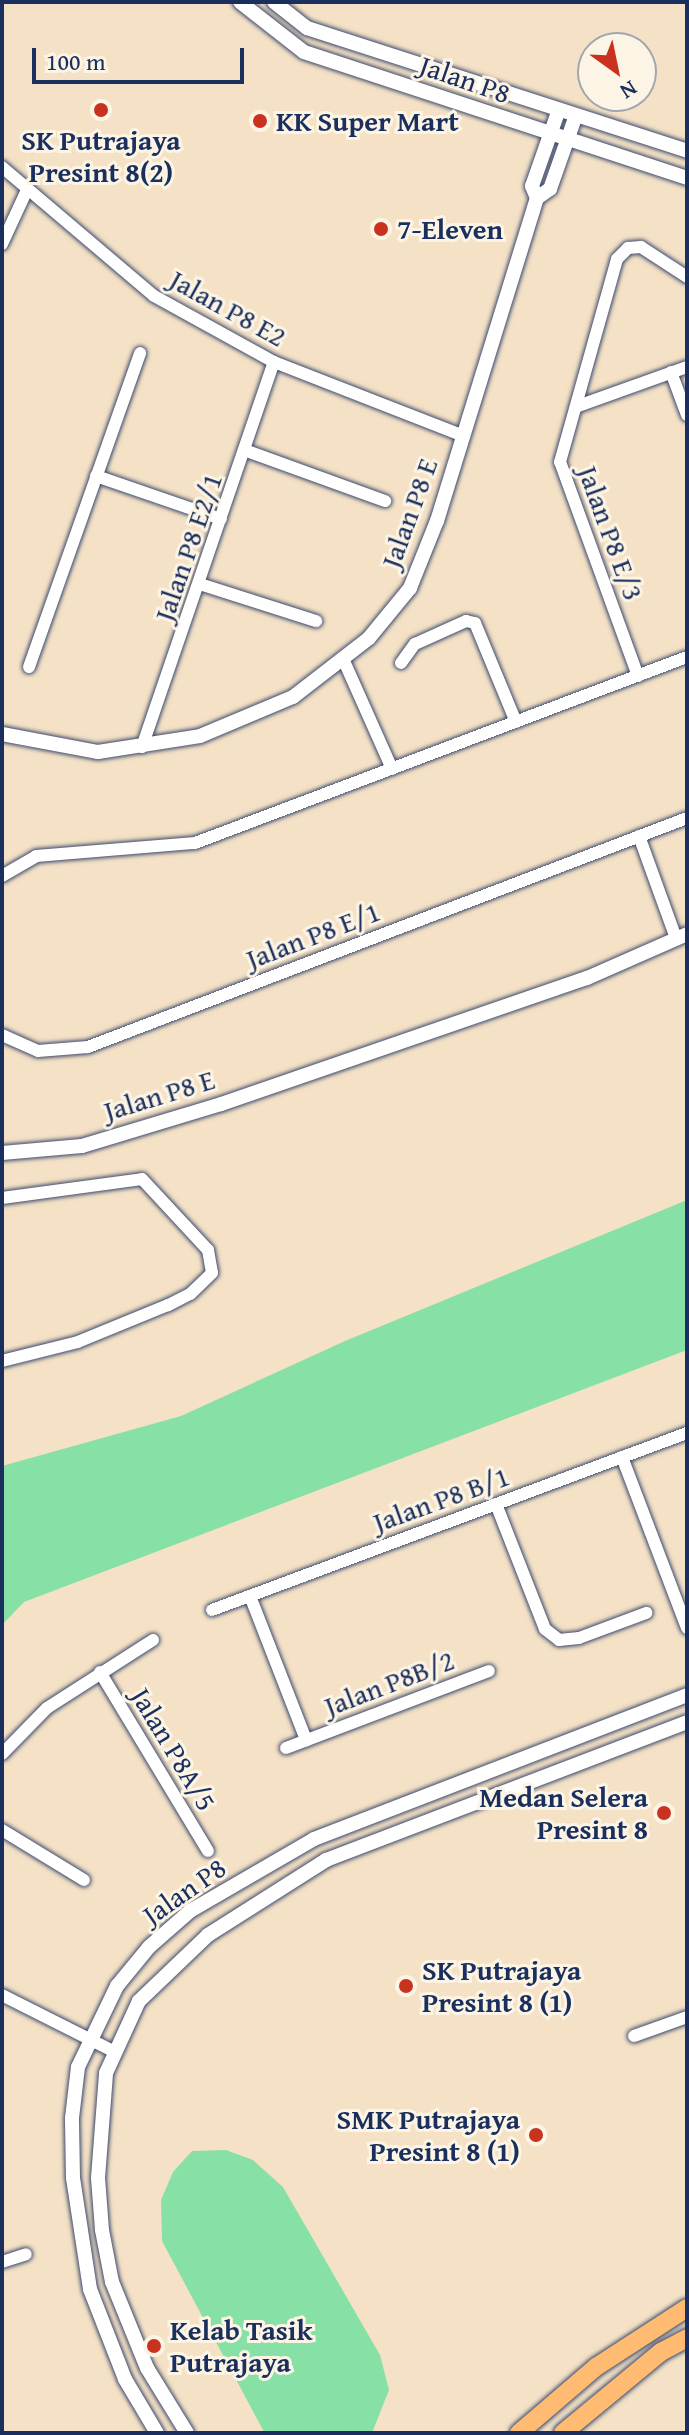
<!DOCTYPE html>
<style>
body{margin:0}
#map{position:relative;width:689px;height:2435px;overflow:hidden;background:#f5e2c6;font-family:"Gentium Book Plus",serif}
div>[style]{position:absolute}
.green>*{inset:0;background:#87e1a7}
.roads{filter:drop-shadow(0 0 2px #3c4a6e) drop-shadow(0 0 2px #3c4a6e)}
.minor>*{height:12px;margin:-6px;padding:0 6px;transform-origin:6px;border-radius:6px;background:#fff}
.tertiary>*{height:14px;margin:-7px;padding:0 7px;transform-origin:7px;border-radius:7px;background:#fff}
.primary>*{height:18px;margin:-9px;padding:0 9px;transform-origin:9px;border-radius:9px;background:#ffbb71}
.dots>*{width:22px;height:22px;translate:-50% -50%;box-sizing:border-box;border:4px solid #fcf5e5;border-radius:50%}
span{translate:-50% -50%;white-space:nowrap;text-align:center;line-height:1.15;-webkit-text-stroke:6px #fcf5e5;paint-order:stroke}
.street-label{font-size:28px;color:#1b2f5e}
.poi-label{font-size:28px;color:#1b2f5e;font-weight:700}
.left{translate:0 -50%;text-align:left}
.right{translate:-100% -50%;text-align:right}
.frame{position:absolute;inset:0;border:4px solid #1b2f5e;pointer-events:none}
.north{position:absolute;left:577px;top:32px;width:80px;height:80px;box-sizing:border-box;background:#fcf5e5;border:2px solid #a2a6af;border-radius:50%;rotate:147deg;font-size:22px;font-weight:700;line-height:32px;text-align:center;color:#1b2f5e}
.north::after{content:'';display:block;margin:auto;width:28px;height:36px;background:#c8321e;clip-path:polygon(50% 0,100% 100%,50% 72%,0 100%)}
.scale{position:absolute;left:32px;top:48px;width:212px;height:36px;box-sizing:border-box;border:4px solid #1b2f5e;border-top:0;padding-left:10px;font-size:24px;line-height:28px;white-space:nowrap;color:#1b2f5e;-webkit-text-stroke:6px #fcf5e5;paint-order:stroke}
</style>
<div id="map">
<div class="green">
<div style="clip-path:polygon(687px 1200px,687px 1350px,24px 1602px,2px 1625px,2px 1466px,181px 1416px,345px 1341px)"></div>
<div style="clip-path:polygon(226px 2150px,253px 2160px,283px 2187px,380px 2355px,389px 2390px,372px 2433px,264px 2432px,162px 2241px,161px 2200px,173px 2172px,192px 2151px)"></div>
</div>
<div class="roads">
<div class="minor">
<div style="left:2px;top:167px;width:199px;rotate:40.3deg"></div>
<div style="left:154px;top:296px;width:137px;rotate:28.8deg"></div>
<div style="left:274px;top:362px;width:204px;rotate:21.3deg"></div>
<div style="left:2px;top:244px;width:57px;rotate:-65.2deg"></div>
<div style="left:671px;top:372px;width:46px;rotate:69.6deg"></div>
<div style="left:578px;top:406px;width:116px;rotate:-19.7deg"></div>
<div style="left:247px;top:451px;width:147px;rotate:19.9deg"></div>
<div style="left:96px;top:476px;width:132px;rotate:19deg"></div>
<div style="left:200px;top:584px;width:122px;rotate:17.7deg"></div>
<div style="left:344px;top:661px;width:118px;rotate:66deg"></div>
<div style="left:401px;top:663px;width:24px;rotate:-54deg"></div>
<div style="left:415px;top:644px;width:56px;rotate:-24.3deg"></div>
<div style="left:466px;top:621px;width:9px;rotate:13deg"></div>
<div style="left:475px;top:623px;width:107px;rotate:67.5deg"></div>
<div style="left:29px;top:667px;width:333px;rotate:-70.5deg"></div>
<div style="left:638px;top:676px;width:228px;rotate:-110deg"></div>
<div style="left:560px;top:462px;width:211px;rotate:-74.3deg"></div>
<div style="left:617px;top:259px;width:16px;rotate:-45deg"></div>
<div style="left:628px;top:248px;width:13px;rotate:-4deg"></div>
<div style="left:641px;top:247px;width:55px;rotate:33.1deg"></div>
<div style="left:142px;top:747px;width:407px;rotate:-71.1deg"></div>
<div style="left:639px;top:836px;width:109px;rotate:70.1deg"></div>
<div style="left:2px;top:876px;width:39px;rotate:-30deg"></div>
<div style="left:36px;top:856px;width:160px;rotate:-4.7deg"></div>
<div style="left:195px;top:843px;width:526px;rotate:-20.71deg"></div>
<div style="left:2px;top:1035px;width:39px;rotate:24deg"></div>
<div style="left:38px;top:1051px;width:50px;rotate:-4.6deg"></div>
<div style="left:88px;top:1047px;width:641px;rotate:-20.92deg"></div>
<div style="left:2px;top:1198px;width:141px;rotate:-7.7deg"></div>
<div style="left:142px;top:1179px;width:97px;rotate:47.1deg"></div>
<div style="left:208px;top:1250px;width:23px;rotate:80deg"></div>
<div style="left:212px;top:1273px;width:30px;rotate:136deg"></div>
<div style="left:190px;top:1294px;width:25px;rotate:153deg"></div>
<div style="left:168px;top:1305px;width:97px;rotate:157.7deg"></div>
<div style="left:78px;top:1342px;width:78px;rotate:166deg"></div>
<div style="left:622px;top:1457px;width:183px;rotate:69.2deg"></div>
<div style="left:496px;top:1504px;width:134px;rotate:68.6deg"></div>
<div style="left:545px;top:1629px;width:18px;rotate:38deg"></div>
<div style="left:559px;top:1640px;width:20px;rotate:-6deg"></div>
<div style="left:579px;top:1638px;width:72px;rotate:-20.5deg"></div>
<div style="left:250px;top:1596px;width:155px;rotate:68.7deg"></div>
<div style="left:212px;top:1610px;width:507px;rotate:-20.44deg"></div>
<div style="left:100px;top:1672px;width:209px;rotate:58.9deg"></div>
<div style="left:286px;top:1748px;width:217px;rotate:-20.8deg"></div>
<div style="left:2px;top:1754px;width:64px;rotate:-45.6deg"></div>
<div style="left:47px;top:1708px;width:126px;rotate:-32.7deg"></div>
<div style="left:2px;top:1830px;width:96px;rotate:31.4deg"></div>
<div style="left:2px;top:1995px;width:127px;rotate:26.8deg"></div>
<div style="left:634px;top:2036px;width:56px;rotate:-19.7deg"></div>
<div style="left:2px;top:2262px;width:25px;rotate:-18deg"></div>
</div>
<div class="tertiary">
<div style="left:240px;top:2px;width:81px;rotate:38deg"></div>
<div style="left:304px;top:52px;width:403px;rotate:18.2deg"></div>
<div style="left:274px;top:2px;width:42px;rotate:38.2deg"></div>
<div style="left:307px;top:28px;width:399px;rotate:17.9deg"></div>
<div style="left:537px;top:198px;width:13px;rotate:-113deg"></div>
<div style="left:532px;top:186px;width:78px;rotate:-70.6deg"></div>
<div style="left:537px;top:198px;width:16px;rotate:-35deg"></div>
<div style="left:550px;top:189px;width:75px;rotate:-70.6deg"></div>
<div style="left:2px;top:734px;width:98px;rotate:10.6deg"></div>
<div style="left:98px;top:752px;width:103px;rotate:-8.9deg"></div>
<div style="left:200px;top:736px;width:101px;rotate:-22.8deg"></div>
<div style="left:293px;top:697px;width:96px;rotate:-37.8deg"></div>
<div style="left:369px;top:638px;width:65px;rotate:-50.6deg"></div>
<div style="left:410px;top:588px;width:72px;rotate:-68.1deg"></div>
<div style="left:437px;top:521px;width:338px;rotate:-72.8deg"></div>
<div style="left:2px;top:1153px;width:80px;rotate:-5deg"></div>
<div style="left:82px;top:1146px;width:145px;rotate:-16.8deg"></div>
<div style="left:221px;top:1104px;width:387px;rotate:-19deg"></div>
<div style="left:587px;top:978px;width:109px;rotate:-23.7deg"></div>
<div style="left:157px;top:2433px;width:63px;rotate:-120.7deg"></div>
<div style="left:125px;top:2379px;width:97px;rotate:-111.3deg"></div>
<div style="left:90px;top:2289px;width:112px;rotate:-98.7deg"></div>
<div style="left:73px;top:2178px;width:60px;rotate:-91deg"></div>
<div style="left:72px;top:2118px;width:51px;rotate:-83.3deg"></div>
<div style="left:78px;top:2067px;width:90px;rotate:-64.3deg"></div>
<div style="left:117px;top:1986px;width:50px;rotate:-50.6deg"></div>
<div style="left:149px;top:1947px;width:55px;rotate:-41.3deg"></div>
<div style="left:190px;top:1911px;width:143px;rotate:-30.1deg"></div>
<div style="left:314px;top:1839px;width:400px;rotate:-21.1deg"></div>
<div style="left:187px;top:2433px;width:76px;rotate:-121.6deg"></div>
<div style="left:147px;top:2368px;width:93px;rotate:-112.1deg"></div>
<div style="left:112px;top:2282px;width:53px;rotate:-100.9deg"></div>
<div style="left:102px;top:2230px;width:52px;rotate:-94.4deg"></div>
<div style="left:98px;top:2178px;width:105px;rotate:-85.6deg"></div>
<div style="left:106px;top:2073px;width:79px;rotate:-65.4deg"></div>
<div style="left:139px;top:2001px;width:95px;rotate:-43.7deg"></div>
<div style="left:208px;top:1935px;width:140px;rotate:-32.4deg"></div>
<div style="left:326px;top:1860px;width:386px;rotate:-20.9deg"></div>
</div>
<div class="primary">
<div style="left:519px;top:2433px;width:101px;rotate:-40.6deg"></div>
<div style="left:596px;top:2367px;width:108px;rotate:-33deg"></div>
<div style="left:563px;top:2433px;width:127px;rotate:-39.6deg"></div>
<div style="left:661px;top:2352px;width:30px;rotate:-28deg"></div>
</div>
</div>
<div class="dots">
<div style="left:101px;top:110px;background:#c8321e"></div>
<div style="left:260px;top:121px;background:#c8321e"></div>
<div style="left:381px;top:229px;background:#c8321e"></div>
<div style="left:664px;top:1813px;background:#c8321e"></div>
<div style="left:406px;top:1986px;background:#c8321e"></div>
<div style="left:536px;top:2135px;background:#c8321e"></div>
<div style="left:154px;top:2346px;background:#c8321e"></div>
</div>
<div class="street-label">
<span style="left:465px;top:79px;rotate:19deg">Jalan P8</span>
<span style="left:228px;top:308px;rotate:29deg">Jalan P8 E2</span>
<span style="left:409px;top:513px;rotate:-70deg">Jalan P8 E</span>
<span style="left:611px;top:533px;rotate:70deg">Jalan P8 E/3</span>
<span style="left:188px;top:547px;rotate:-71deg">Jalan P8 E2/1</span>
<span style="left:313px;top:935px;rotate:-21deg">Jalan P8 E/1</span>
<span style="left:159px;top:1095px;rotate:-17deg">Jalan P8 E</span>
<span style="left:441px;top:1499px;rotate:-20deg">Jalan P8 B/1</span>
<span style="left:389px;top:1683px;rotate:-21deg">Jalan P8B/2</span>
<span style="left:174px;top:1749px;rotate:59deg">Jalan P8A/5</span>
<span style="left:184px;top:1891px;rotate:-35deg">Jalan P8</span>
</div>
<div class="poi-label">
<span class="left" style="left:276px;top:121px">KK Super Mart</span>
<span style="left:101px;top:156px">SK Putrajaya<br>Presint 8(2)</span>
<span class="left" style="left:397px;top:229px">7-Eleven</span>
<span class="right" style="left:648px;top:1813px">Medan Selera<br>Presint 8</span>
<span class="left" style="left:422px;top:1986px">SK Putrajaya<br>Presint 8 (1)</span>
<span class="right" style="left:520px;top:2135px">SMK Putrajaya<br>Presint 8 (1)</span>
<span class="left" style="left:170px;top:2346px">Kelab Tasik<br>Putrajaya</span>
</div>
<div class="frame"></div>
<div class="north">N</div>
<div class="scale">100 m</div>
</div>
